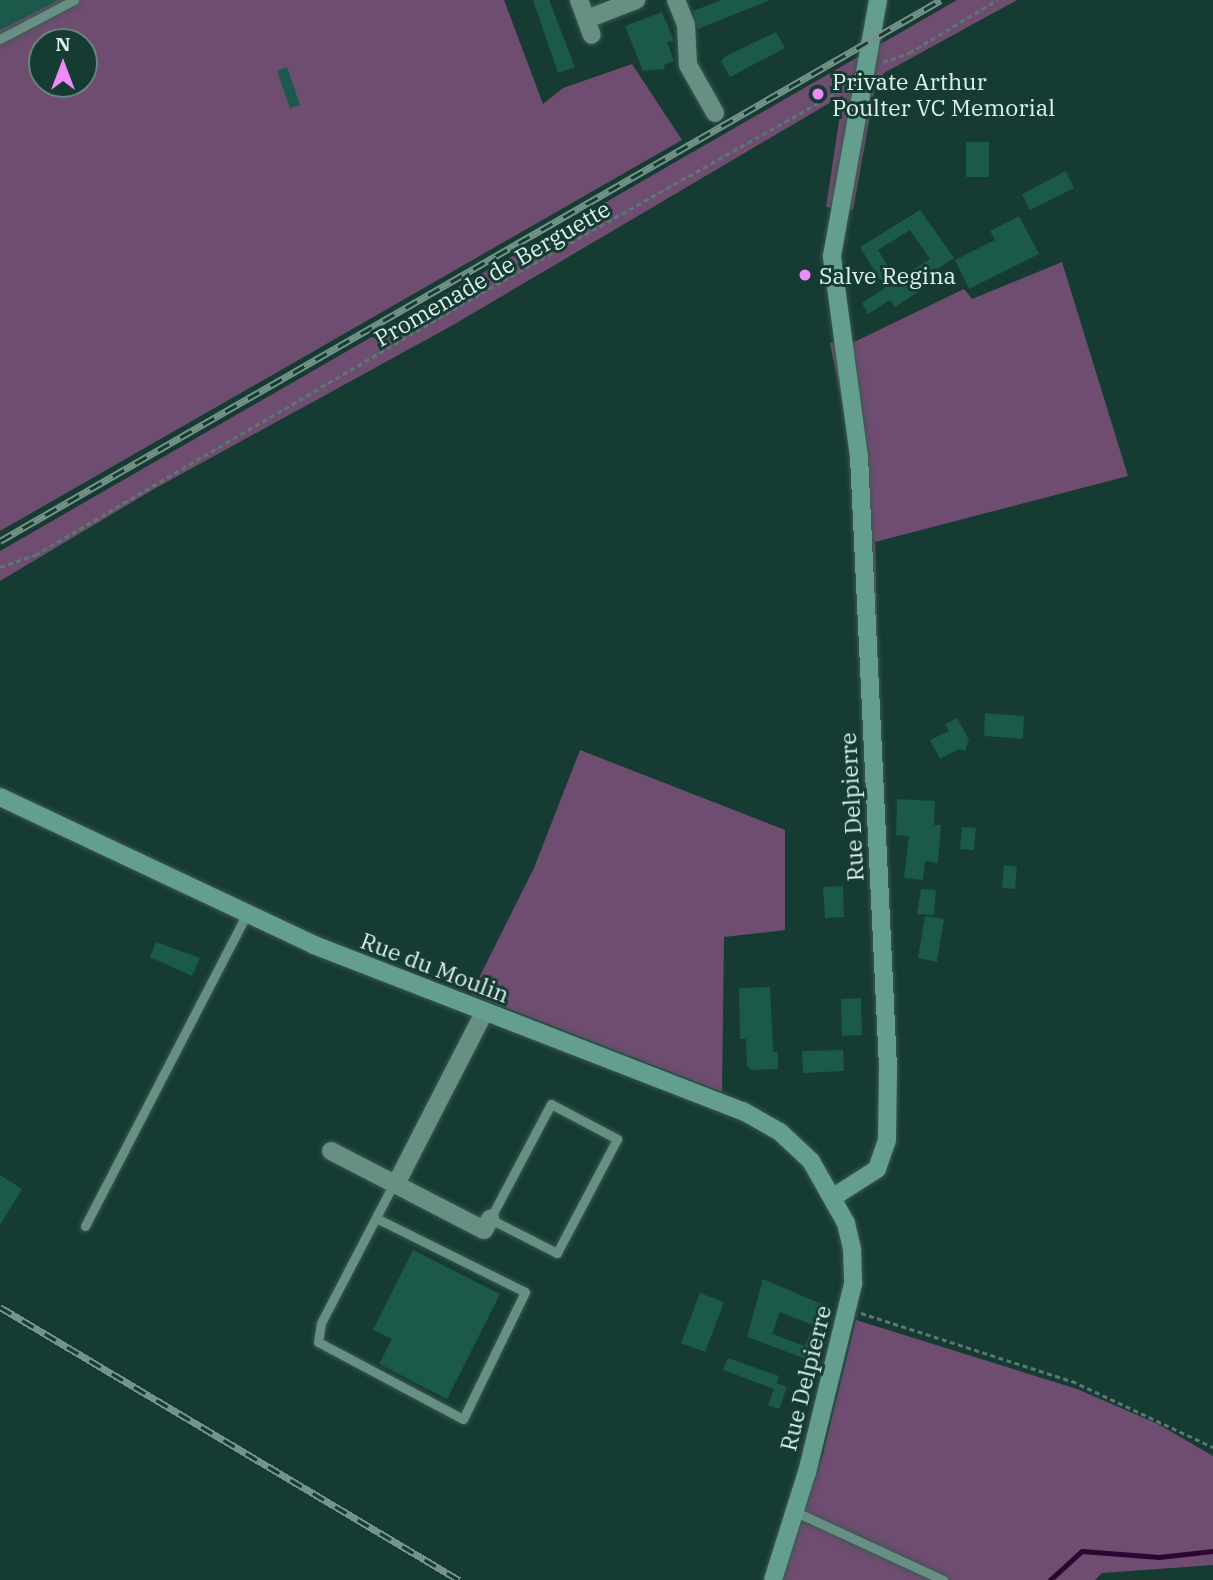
<!DOCTYPE html>
<style>
body{margin:0}
#map{position:relative;width:1213px;height:1580px;overflow:hidden;background:#163b32;font-family:"IBM Plex Serif",serif}
div>[style]{position:absolute}
.green>*{inset:0;background:#6e4d71}
.stream>*{height:4.5px;margin:-2.25px;padding:0 2.25px;transform-origin:2.25px;border-radius:2.25px;background:#2e0532}
.building>*{inset:0;background:#1b594a}
.path>*{height:2.5px;margin-top:-1.25px;transform-origin:0;background:repeating-linear-gradient(90deg,#587870 0 5px,transparent 0 8.5px)}
.roads{filter:drop-shadow(0 0 2px #3a5850) drop-shadow(0 0 2px #3a5850)}
.lane>*{height:9px;margin:-4.5px;padding:0 4.5px;transform-origin:4.5px;border-radius:4.5px;background:#688f83}
.street>*{height:18px;margin:-9px;padding:0 9px;transform-origin:9px;border-radius:9px;background:#688f83}
.secondary>*{height:18px;margin:-9px;padding:0 9px;transform-origin:9px;border-radius:9px;background:#639e8e}
.rail>*{height:7px;margin-top:-3.5px;transform-origin:0;background:repeating-linear-gradient(90deg,#163b32 0 13px,#76938b 0 26px);box-sizing:border-box;border-block:2px solid #76938b}
.dots>*{width:19px;height:19px;translate:-50% -50%;box-sizing:border-box;border:4px solid #163b32;border-radius:50%}
span{translate:-50% -50%;white-space:nowrap;text-align:center;line-height:1.15;-webkit-text-stroke:6px #163b32;paint-order:stroke}
.poi-label{font-size:23px;color:#def2ec}
.left{translate:0 -50%;text-align:left}
.street-label{font-size:23px;color:#def2ec}
.north{position:absolute;left:28px;top:28px;width:70px;height:70px;box-sizing:border-box;background:#163b32;border:2px solid #66847c;border-radius:50%;rotate:0deg;font-size:19px;font-weight:700;line-height:28px;text-align:center;color:#def2ec}
.north::after{content:'';display:block;margin:auto;width:24px;height:32px;background:#ee8bf8;clip-path:polygon(50% 0,100% 100%,50% 72%,0 100%)}
</style>
<div id="map">
<div class="green">
<div style="clip-path:polygon(evenodd,0 0,504px 0,543px 104px,563px 88px,632px 64px,682px 140px,0 531px,0 0,42px 42px,84px 42px,84px 84px,42px 84px,42px 42px)"></div>
<div style="clip-path:polygon(957px 0,1017px 0,884px 73px,875px 88px,853px 210px,826px 207px,843px 95px,453px 325px,154px 489px,0 581px,0 551px)"></div>
<div style="clip-path:polygon(1062px 262px,1128px 476px,875px 542px,879px 697px,862px 698px,850px 442px,830px 343px,854px 342px,964px 289px,972px 299px)"></div>
<div style="clip-path:polygon(580px 750px,785px 830px,785px 930px,724px 937px,722px 1092px,471px 994px,534px 868px)"></div>
<div style="clip-path:polygon(856px 1320px,1077px 1389px,1158px 1424px,1213px 1456px,1213px 1565px,1102px 1573px,1095px 1580px,782px 1580px,823px 1454px)"></div>
</div>
<div class="stream">
<div style="left:1050px;top:1580px;width:43px;rotate:-42.2deg"></div>
<div style="left:1082px;top:1551px;width:77px;rotate:4.5deg"></div>
<div style="left:1159px;top:1557px;width:54px;rotate:-6.3deg"></div>
</div>
<div class="building">
<div style="clip-path:polygon(0 0,59px 0,0 30px)"></div>
<div style="clip-path:polygon(533px 0,549px 0,575px 67px,558px 73px)"></div>
<div style="clip-path:polygon(722px 0,768px 0,768px 1px,698px 29px,693px 11px)"></div>
<div style="clip-path:polygon(662px 12px,674px 41px,667px 42px,674px 61px,664px 65px,665px 69px,643px 71px,625px 26px)"></div>
<div style="clip-path:polygon(776px 32px,785px 48px,730px 77px,721px 61px,726px 56px)"></div>
<div style="clip-path:polygon(287px 67px,300px 105px,290px 108px,277px 71px)"></div>
<div style="clip-path:polygon(966px 142px,989px 142px,989px 177px,966px 177px)"></div>
<div style="clip-path:polygon(1066px 171px,1074px 188px,1030px 210px,1022px 194px)"></div>
<div style="clip-path:polygon(evenodd,920px 210px,954px 258px,916px 283px,921px 290px,895px 307px,890px 300px,868px 314px,862px 303px,885px 288px,860px 247px,920px 210px,910px 230px,930px 259px,897px 280px,878px 250px,910px 230px)"></div>
<div style="clip-path:polygon(1019px 216px,1039px 254px,969px 289px,955px 260px,995px 240px,990px 231px)"></div>
<div style="clip-path:polygon(985px 713px,1024px 716px,1023px 739px,984px 736px)"></div>
<div style="clip-path:polygon(957px 718px,969px 740px,965px 751px,959px 749px,940px 759px,930px 740px,949px 731px,945px 724px)"></div>
<div style="clip-path:polygon(897px 799px,935px 801px,934px 825px,941px 825px,938px 863px,925px 861px,923px 880px,904px 878px,909px 836px,896px 835px)"></div>
<div style="clip-path:polygon(962px 827px,976px 828px,974px 850px,960px 849px)"></div>
<div style="clip-path:polygon(1004px 865px,1017px 867px,1015px 889px,1002px 888px)"></div>
<div style="clip-path:polygon(843px 886px,844px 917px,825px 918px,823px 887px)"></div>
<div style="clip-path:polygon(921px 889px,936px 890px,934px 915px,917px 914px)"></div>
<div style="clip-path:polygon(925px 916px,944px 919px,937px 962px,918px 958px)"></div>
<div style="clip-path:polygon(156px 942px,200px 958px,192px 976px,150px 957px)"></div>
<div style="clip-path:polygon(770px 987px,773px 1052px,778px 1052px,778px 1069px,752px 1070px,747px 1067px,746px 1039px,740px 1039px,739px 988px)"></div>
<div style="clip-path:polygon(861px 998px,862px 1035px,842px 1036px,841px 999px)"></div>
<div style="clip-path:polygon(843px 1050px,844px 1071px,803px 1073px,802px 1051px)"></div>
<div style="clip-path:polygon(0 1175px,22px 1189px,0 1225px)"></div>
<div style="clip-path:polygon(413px 1250px,500px 1294px,447px 1399px,379px 1364px,392px 1339px,373px 1330px)"></div>
<div style="clip-path:polygon(evenodd,763px 1279px,833px 1309px,814px 1362px,747px 1337px,763px 1279px,780px 1312px,813px 1325px,805px 1346px,772px 1334px,780px 1312px)"></div>
<div style="clip-path:polygon(700px 1293px,724px 1302px,705px 1352px,681px 1343px)"></div>
<div style="clip-path:polygon(728px 1358px,779px 1376px,777px 1383px,787px 1387px,779px 1409px,768px 1405px,774px 1389px,723px 1370px)"></div>
</div>
<div class="path">
<div style="left:883px;top:62px;width:28px;rotate:-19deg"></div>
<div style="left:909px;top:53px;width:103px;rotate:-31.1deg"></div>
<div style="left:0;top:567px;width:37px;rotate:-19deg"></div>
<div style="left:35px;top:555px;width:517px;rotate:-30.43deg"></div>
<div style="left:481px;top:293px;width:419px;rotate:-29.4deg"></div>
<div style="left:861px;top:1313px;width:222px;rotate:17.9deg"></div>
<div style="left:1072px;top:1381px;width:156px;rotate:25.1deg"></div>
</div>
<div class="roads">
<div class="lane">
<div style="left:0;top:39px;width:84px;rotate:-27.8deg"></div>
<div style="left:551px;top:1104px;width:75px;rotate:27.9deg"></div>
<div style="left:617px;top:1139px;width:129px;rotate:117.8deg"></div>
<div style="left:557px;top:1253px;width:75px;rotate:-153.1deg"></div>
<div style="left:490px;top:1219px;width:130px;rotate:-62.1deg"></div>
<div style="left:376px;top:1218px;width:166px;rotate:26.4deg"></div>
<div style="left:525px;top:1292px;width:141px;rotate:116deg"></div>
<div style="left:463px;top:1419px;width:164px;rotate:-152deg"></div>
<div style="left:318px;top:1342px;width:19px;rotate:-81deg"></div>
<div style="left:321px;top:1323px;width:158px;rotate:-62.5deg"></div>
<div style="left:85px;top:1226px;width:349px;rotate:-62.6deg"></div>
<div style="left:796px;top:1512px;width:162px;rotate:24.8deg"></div>
</div>
<div class="street">
<div style="left:579px;top:0;width:37px;rotate:70deg"></div>
<div style="left:676px;top:0;width:27px;rotate:68deg"></div>
<div style="left:686px;top:25px;width:40px;rotate:87.1deg"></div>
<div style="left:688px;top:65px;width:55px;rotate:60.6deg"></div>
<div style="left:587px;top:19px;width:53px;rotate:-21.2deg"></div>
<div style="left:331px;top:1151px;width:172px;rotate:27.3deg"></div>
<div style="left:484px;top:1230px;width:13px;rotate:-61deg"></div>
<div style="left:396px;top:1184px;width:192px;rotate:-62.8deg"></div>
</div>
<div class="secondary">
<div style="left:0;top:797px;width:347px;rotate:25.2deg"></div>
<div style="left:314px;top:945px;width:460px;rotate:21.2deg"></div>
<div style="left:743px;top:1111px;width:43px;rotate:29.6deg"></div>
<div style="left:780px;top:1132px;width:42px;rotate:43.1deg"></div>
<div style="left:811px;top:1161px;width:71px;rotate:60.6deg"></div>
<div style="left:846px;top:1223px;width:28px;rotate:77deg"></div>
<div style="left:852px;top:1250px;width:34px;rotate:88deg"></div>
<div style="left:853px;top:1284px;width:194px;rotate:103.7deg"></div>
<div style="left:807px;top:1472px;width:113px;rotate:107.5deg"></div>
<div style="left:835px;top:1196px;width:50px;rotate:-32.7deg"></div>
<div style="left:877px;top:1169px;width:31px;rotate:-71deg"></div>
<div style="left:887px;top:1140px;width:73px;rotate:-89.2deg"></div>
<div style="left:888px;top:1067px;width:611px;rotate:-92.72deg"></div>
<div style="left:859px;top:457px;width:203px;rotate:-97.7deg"></div>
<div style="left:832px;top:256px;width:260px;rotate:-79.8deg"></div>
</div>
</div>
<div class="rail">
<div style="left:0;top:541px;width:1085px;rotate:-29.9deg"></div>
<div style="left:0;top:1307px;width:534px;rotate:30.74deg"></div>
</div>
<div class="dots">
<div style="left:818px;top:94px;background:#ee8bf8"></div>
<div style="left:805px;top:275px;background:#ee8bf8"></div>
</div>
<div class="poi-label">
<span class="left" style="left:832px;top:94px">Private Arthur<br>Poulter VC Memorial</span>
<span class="left" style="left:819px;top:275px">Salve Regina</span>
</div>
<div class="street-label">
<span style="left:492px;top:273px;rotate:-30deg">Promenade de Berguette</span>
<span style="left:851px;top:807px;rotate:-93deg">Rue Delpierre</span>
<span style="left:435px;top:967px;rotate:21deg">Rue du Moulin</span>
<span style="left:805px;top:1378px;rotate:-76deg">Rue Delpierre</span>
</div>
<div class="north">N</div>
</div>
